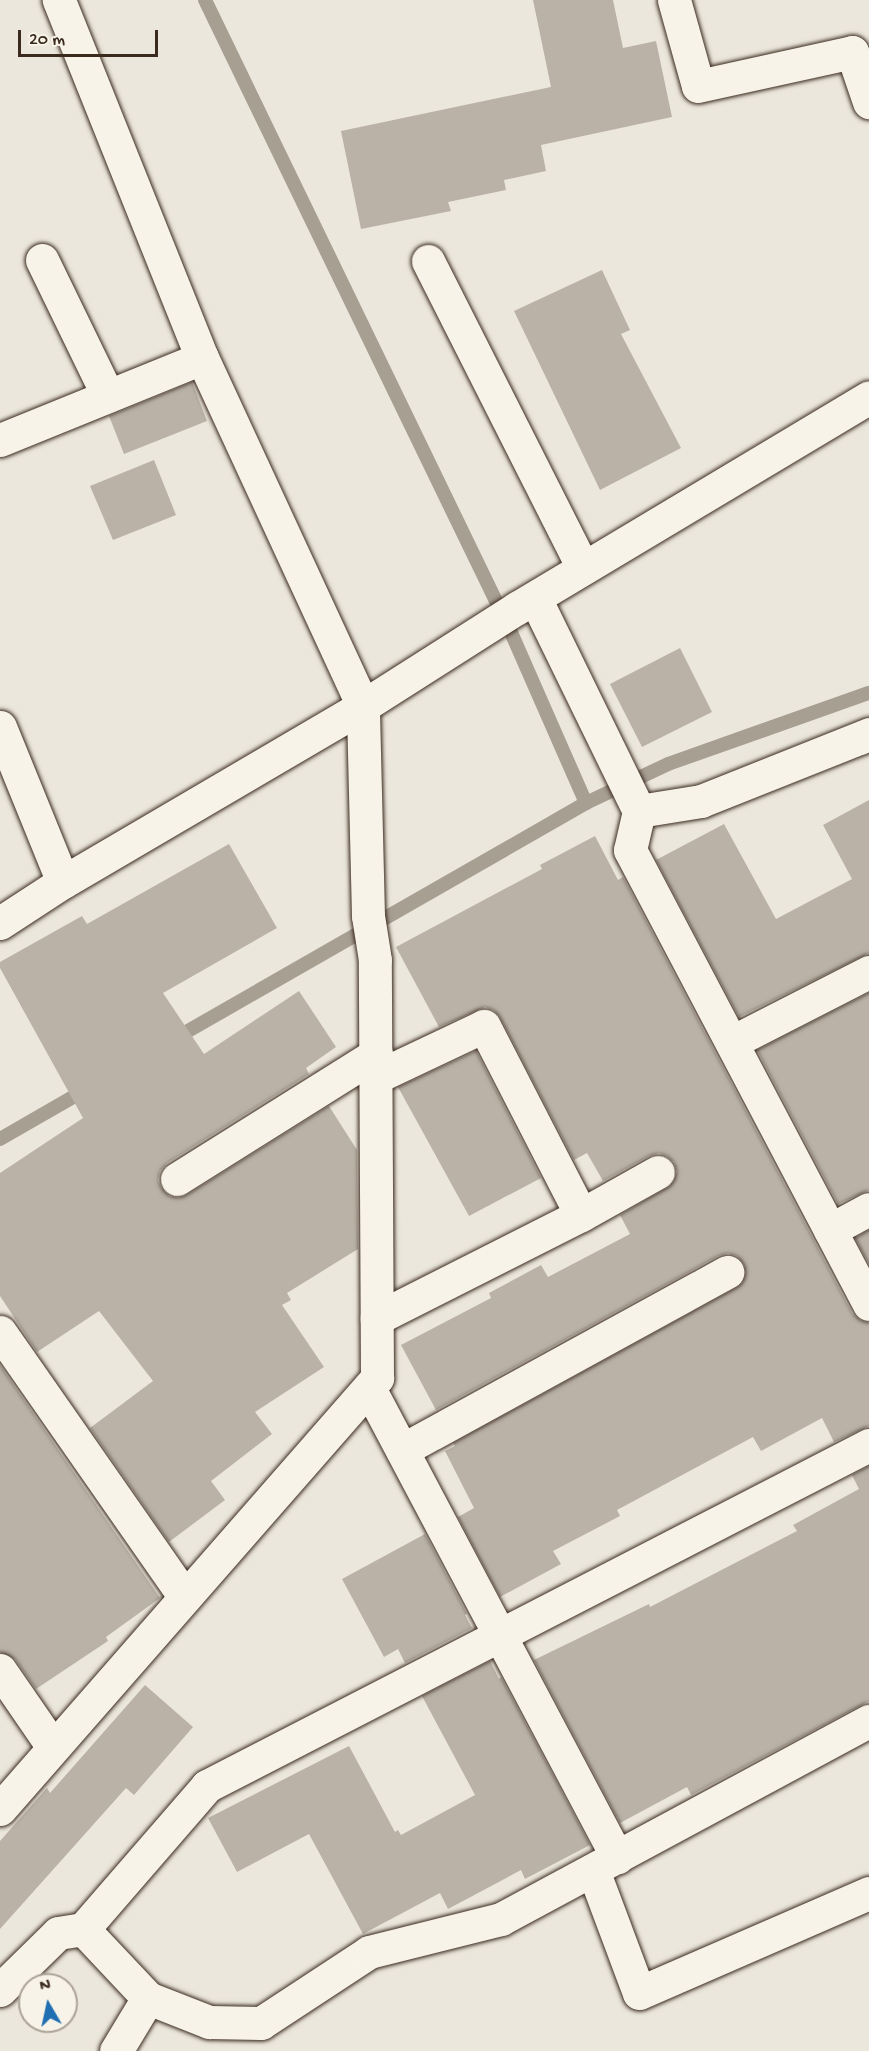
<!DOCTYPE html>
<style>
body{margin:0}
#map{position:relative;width:869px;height:2051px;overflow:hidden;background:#ece7dc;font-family:"Gochi Hand",sans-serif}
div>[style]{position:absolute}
.stream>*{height:14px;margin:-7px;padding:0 7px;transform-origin:7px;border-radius:7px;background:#a89f93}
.building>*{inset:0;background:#bab2a7}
.roads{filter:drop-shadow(0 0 2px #3b2a1e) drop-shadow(0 0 2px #3b2a1e)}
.minor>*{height:33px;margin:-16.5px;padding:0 16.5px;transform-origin:16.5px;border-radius:16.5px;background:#f7f3e8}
span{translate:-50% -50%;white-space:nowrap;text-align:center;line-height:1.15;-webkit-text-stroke:5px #f7f3e8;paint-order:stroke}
.north{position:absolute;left:18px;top:1973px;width:60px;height:60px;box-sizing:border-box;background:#f7f3e8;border:2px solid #aca397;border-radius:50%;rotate:351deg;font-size:16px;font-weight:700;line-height:24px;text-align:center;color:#3b2a1e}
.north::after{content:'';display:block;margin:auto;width:21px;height:27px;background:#1f6fb2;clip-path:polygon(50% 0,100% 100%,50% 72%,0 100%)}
.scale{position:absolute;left:18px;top:30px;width:140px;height:27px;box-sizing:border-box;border:3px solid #3b2a1e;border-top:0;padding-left:8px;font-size:18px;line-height:21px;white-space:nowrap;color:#3b2a1e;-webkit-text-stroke:4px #f7f3e8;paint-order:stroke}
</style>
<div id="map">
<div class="stream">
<div style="left:205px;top:0;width:700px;rotate:64.17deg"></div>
<div style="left:510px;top:630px;width:189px;rotate:66.3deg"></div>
<div style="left:174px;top:1039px;width:475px;rotate:-29.8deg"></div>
<div style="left:586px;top:803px;width:91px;rotate:-25.4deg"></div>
<div style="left:668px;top:764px;width:213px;rotate:-19.5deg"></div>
<div style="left:0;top:1139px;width:100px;rotate:-29.9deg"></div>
</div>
<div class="building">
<div style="clip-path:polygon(533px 0,613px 0,623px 48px,656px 41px,672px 117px,541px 145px,546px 171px,504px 180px,506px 190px,448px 202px,451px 211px,361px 229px,341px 131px,551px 87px)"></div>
<div style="clip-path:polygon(602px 270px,630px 330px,621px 334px,681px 448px,600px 490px,514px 311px)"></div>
<div style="clip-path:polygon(192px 382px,207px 421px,124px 454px,109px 416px)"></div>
<div style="clip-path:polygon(154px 460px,176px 515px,113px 540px,90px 486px)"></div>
<div style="clip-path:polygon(680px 648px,712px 712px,642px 747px,610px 684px)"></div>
<div style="clip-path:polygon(869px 800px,869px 953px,739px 1017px,656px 860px,724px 824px,776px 919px,852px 879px,823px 825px)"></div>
<div style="clip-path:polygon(595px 836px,618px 880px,623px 877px,852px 1313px,860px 1320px,869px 1323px,869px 1426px,834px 1442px,822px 1418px,761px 1451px,753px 1437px,617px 1510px,620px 1516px,553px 1551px,561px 1564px,500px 1597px,458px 1517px,474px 1508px,445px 1451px,455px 1446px,453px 1443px,736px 1288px,743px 1282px,746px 1273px,744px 1264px,737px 1256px,728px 1253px,718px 1256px,436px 1410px,401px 1345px,491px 1298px,489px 1293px,541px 1265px,548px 1277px,630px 1234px,620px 1215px,667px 1188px,674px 1181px,677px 1172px,674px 1162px,667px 1156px,659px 1153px,649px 1156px,603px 1181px,587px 1153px,574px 1160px,500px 1017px,494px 1010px,485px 1007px,439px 1027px,396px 947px,542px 869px,540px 865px)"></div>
<div style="clip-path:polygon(229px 844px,277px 928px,163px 993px,204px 1054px,299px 991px,336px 1047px,306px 1068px,309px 1074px,167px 1163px,160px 1171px,158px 1180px,161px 1188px,169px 1196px,178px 1198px,187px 1195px,329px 1106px,357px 1150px,358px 1249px,287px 1293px,291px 1300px,282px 1305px,324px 1367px,255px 1412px,272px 1434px,211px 1481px,225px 1500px,169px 1542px,90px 1428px,153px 1381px,99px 1311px,37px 1352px,0 1296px,0 1173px,83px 1118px,0 968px,0 962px,82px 916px,87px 924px)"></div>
<div style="clip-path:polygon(869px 993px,869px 1190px,838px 1204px,757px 1050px)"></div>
<div style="clip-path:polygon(476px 1051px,541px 1178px,469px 1216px,398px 1087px)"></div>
<div style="clip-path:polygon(869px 1230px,869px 1264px,855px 1238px)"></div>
<div style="clip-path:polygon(0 1365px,160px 1598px,106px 1637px,108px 1641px,36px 1689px,15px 1659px,0 1652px)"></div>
<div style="clip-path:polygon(869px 1466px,869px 1701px,691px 1795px,687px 1787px,620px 1823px,534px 1660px,649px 1604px,650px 1607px,797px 1531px,793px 1525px,859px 1489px,852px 1475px)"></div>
<div style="clip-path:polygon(425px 1534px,467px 1614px,465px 1615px,472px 1628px,405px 1663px,398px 1649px,384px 1657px,342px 1579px)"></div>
<div style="clip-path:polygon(490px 1661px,499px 1679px,501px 1677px,590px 1845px,525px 1879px,521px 1870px,448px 1909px,440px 1893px,363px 1934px,309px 1834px,237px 1872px,208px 1818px,349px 1746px,395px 1832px,398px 1830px,401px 1835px,475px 1795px,422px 1696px)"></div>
<div style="clip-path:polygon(145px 1685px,193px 1727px,134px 1795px,126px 1788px,0 1929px,0 1841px,47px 1788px,50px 1793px)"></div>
</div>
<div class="roads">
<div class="minor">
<div style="left:674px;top:0;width:89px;rotate:74.4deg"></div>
<div style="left:698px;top:86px;width:158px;rotate:-12.4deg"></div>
<div style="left:852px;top:52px;width:53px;rotate:71.2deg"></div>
<div style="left:42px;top:260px;width:151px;rotate:64.1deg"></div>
<div style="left:428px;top:261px;width:344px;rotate:63.2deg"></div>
<div style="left:0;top:440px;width:218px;rotate:-22.1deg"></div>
<div style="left:202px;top:358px;width:386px;rotate:-111.8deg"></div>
<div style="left:535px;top:598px;width:237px;rotate:64deg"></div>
<div style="left:639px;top:811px;width:63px;rotate:-9.2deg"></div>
<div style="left:701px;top:801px;width:181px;rotate:-21.7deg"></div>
<div style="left:0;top:727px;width:167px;rotate:67.9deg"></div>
<div style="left:639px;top:811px;width:40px;rotate:103deg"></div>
<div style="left:630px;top:850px;width:513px;rotate:62.24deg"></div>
<div style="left:0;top:923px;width:75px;rotate:-33.1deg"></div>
<div style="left:63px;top:882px;width:348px;rotate:-30.4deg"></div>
<div style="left:363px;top:706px;width:183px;rotate:-32.5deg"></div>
<div style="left:517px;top:608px;width:410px;rotate:-30.9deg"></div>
<div style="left:732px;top:1042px;width:154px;rotate:-27.1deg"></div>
<div style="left:376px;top:1077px;width:119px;rotate:-25.3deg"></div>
<div style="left:484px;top:1026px;width:212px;rotate:62.8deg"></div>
<div style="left:581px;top:1215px;width:229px;rotate:153.2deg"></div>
<div style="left:177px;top:1179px;width:235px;rotate:-32.1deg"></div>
<div style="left:581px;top:1215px;width:88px;rotate:-29.2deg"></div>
<div style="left:830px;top:1230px;width:44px;rotate:-28.3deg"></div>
<div style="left:0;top:1332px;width:323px;rotate:55.1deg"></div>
<div style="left:369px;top:1388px;width:531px;rotate:62.13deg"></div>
<div style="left:869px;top:1445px;width:745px;rotate:152.75deg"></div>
<div style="left:207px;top:1786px;width:189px;rotate:130.9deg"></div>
<div style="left:83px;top:1929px;width:95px;rotate:46.7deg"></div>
<div style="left:148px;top:1998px;width:66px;rotate:21.5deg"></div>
<div style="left:209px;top:2022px;width:52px;rotate:1.1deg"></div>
<div style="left:261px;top:2023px;width:129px;rotate:-33.3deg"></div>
<div style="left:369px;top:1952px;width:136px;rotate:-14deg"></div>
<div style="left:501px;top:1919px;width:418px;rotate:-28.3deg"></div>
<div style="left:402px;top:1450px;width:371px;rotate:-28.7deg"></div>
<div style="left:0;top:1670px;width:93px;rotate:55.5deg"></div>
<div style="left:0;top:1809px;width:573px;rotate:-48.82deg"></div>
<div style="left:377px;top:1378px;width:418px;rotate:-90.3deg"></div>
<div style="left:375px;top:960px;width:45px;rotate:-99deg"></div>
<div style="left:368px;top:916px;width:210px;rotate:-91.4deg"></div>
<div style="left:363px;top:706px;width:383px;rotate:-114.8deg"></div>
<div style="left:593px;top:1870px;width:131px;rotate:69.5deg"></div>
<div style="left:639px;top:1993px;width:251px;rotate:-23.5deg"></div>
<div style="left:0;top:1990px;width:81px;rotate:-44.5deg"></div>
<div style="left:58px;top:1933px;width:25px;rotate:-9deg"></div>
<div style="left:116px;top:2051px;width:62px;rotate:-58.9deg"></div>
</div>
</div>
<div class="north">N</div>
<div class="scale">20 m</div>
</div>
